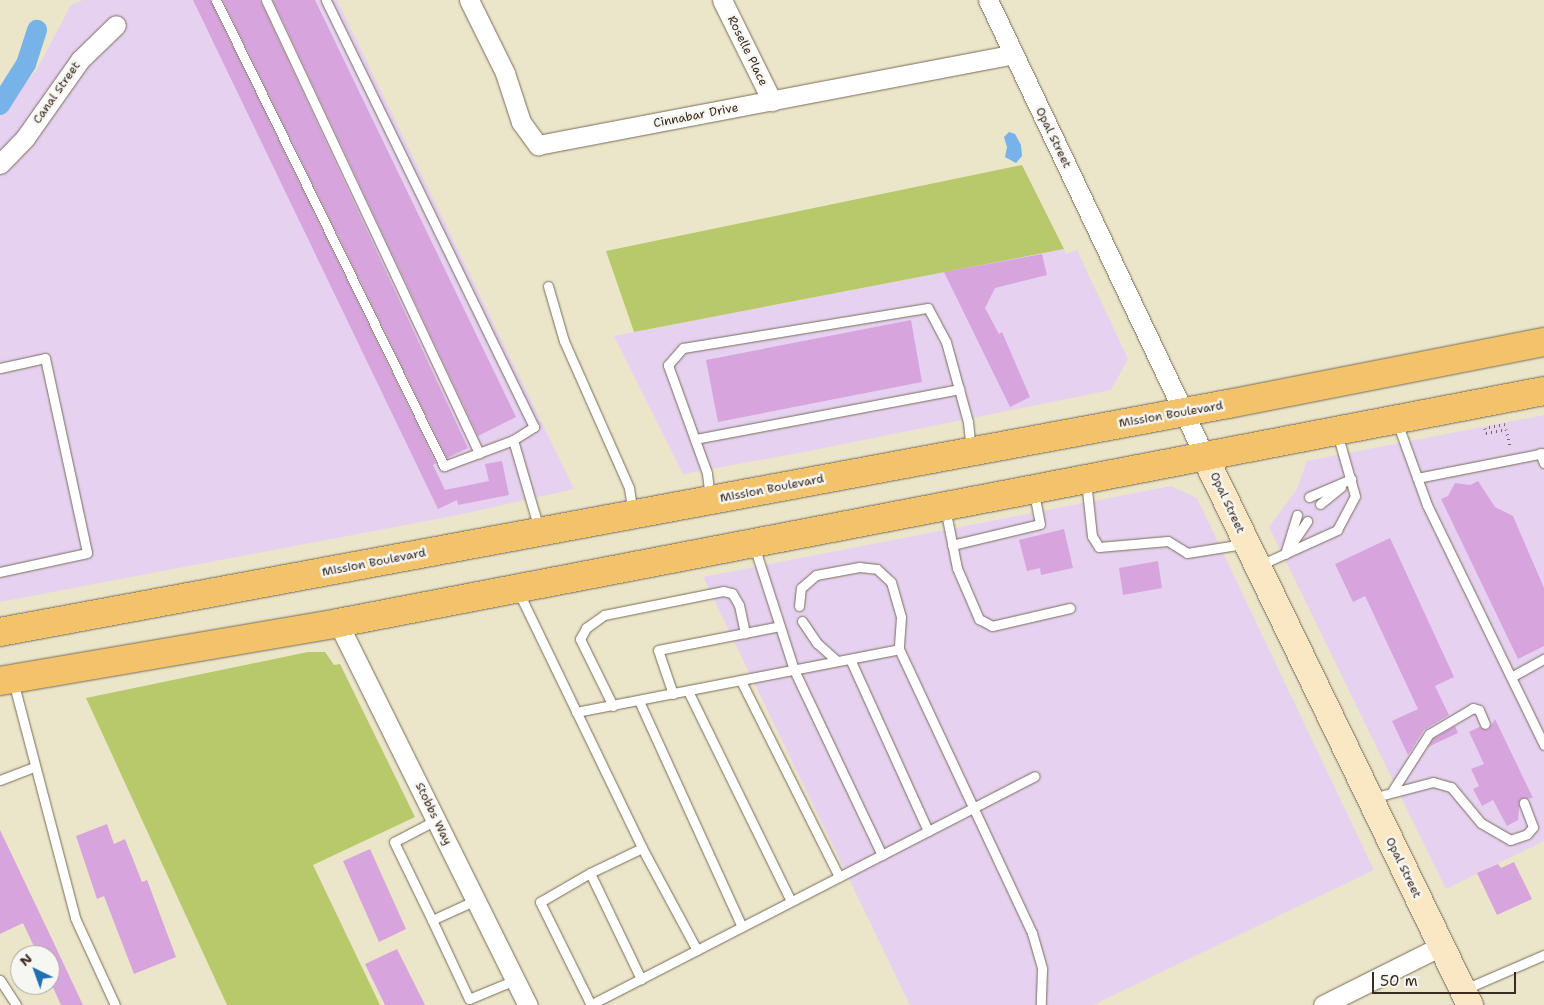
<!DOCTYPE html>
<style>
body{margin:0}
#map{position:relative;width:1544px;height:1005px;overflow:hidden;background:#ebe6c9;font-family:"Shantell Sans",sans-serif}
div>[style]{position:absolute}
.built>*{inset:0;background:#e6d2f0}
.green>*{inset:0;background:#b8c96c}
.water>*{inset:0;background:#77b2e8}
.canal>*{height:20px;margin:-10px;padding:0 10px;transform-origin:10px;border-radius:10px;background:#77b2e8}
.building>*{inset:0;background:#d8a4de}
.path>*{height:3px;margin-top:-1.5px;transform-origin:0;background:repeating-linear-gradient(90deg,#796c5a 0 1px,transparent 0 5px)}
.roads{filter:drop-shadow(0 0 1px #796c5a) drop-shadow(0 0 1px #796c5a)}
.lane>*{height:9px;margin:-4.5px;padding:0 4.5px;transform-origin:4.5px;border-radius:4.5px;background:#fff}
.street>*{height:19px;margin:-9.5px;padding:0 9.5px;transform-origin:9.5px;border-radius:9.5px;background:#fff}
.secondary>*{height:26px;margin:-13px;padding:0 13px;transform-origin:13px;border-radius:13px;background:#fae7c3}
.primary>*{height:28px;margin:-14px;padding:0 14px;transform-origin:14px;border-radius:14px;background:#f2c36a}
span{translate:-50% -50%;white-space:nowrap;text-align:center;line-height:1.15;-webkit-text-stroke:5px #f6f6f2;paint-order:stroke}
.street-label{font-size:12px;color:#3b2a1e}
.north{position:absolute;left:10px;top:945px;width:50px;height:50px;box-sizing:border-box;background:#f6f6f2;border:1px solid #aba49d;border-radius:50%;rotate:318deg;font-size:14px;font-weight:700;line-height:20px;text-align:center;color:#3b2a1e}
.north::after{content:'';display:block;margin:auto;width:18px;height:22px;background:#1f6fb2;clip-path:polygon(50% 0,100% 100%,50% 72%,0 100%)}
.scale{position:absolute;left:1372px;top:972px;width:144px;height:22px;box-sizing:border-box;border:2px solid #3b2a1e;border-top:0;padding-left:6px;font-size:15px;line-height:18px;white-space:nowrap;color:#3b2a1e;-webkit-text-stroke:4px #f6f6f2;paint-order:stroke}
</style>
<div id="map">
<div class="built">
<div style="clip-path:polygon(83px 0,337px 0,574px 489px,458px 515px,0 602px,0 112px,36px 71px,71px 5px)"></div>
<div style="clip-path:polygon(1064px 249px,1066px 254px,1077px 250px,1128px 359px,1111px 390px,804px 452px,683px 474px,614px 336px)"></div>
<div style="clip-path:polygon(1544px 415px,1544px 841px,1446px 889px,1269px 527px,1297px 489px,1307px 461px)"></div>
<div style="clip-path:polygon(1171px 486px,1197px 498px,1374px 870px,1093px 1005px,910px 1005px,703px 577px)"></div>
</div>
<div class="green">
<div style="clip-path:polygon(1022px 165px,1064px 249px,634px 332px,606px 251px)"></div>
<div style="clip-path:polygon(308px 652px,325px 652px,334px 665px,340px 664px,415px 817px,313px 865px,380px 1005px,227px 1005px,86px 698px)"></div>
</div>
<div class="water">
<div style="clip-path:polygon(1009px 132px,1015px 134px,1021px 145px,1022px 156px,1016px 163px,1005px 157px,1007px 147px,1004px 137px)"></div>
</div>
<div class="canal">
<div style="left:0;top:105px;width:49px;rotate:-57.6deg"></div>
<div style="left:26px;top:64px;width:36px;rotate:-72deg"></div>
</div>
<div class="building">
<div style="clip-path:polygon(193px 0,210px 0,436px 463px,433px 465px,445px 490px,489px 481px,485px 464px,502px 461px,509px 495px,458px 505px,457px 500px,438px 509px)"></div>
<div style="clip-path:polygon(223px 0,260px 0,468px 448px,447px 458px)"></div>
<div style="clip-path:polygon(273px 0,315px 0,516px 417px,478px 436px)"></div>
<div style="clip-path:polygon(1042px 254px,1047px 275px,995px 288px,985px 308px,999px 334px,1002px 332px,1030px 397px,1010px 407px,944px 272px)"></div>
<div style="clip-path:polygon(911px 320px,922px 382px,718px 422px,706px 360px)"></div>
<div style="clip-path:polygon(1478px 481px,1495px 507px,1513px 516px,1544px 588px,1544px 646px,1518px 659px,1441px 499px,1448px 496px,1455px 483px,1470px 485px)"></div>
<div style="clip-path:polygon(1064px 529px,1073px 568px,1041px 575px,1040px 568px,1027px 571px,1019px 540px)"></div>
<div style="clip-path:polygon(1390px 538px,1454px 677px,1435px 686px,1449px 715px,1424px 730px,1408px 755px,1392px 721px,1418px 709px,1365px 596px,1353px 602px,1335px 564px)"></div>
<div style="clip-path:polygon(1158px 561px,1162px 588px,1123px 595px,1119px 568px)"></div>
<div style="clip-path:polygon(1495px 719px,1533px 798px,1520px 799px,1518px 820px,1507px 826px,1493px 800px,1482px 806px,1473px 789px,1479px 786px,1471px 769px,1484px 764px,1469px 732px,1479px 727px,1488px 730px)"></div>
<div style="clip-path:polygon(1455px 726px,1458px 733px,1428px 747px,1433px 739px)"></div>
<div style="clip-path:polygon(107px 824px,114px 844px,125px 839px,142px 882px,147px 880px,176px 957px,134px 974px,104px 896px,97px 899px,76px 836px)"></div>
<div style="clip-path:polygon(0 830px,50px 935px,83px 1005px,61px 1005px,50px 981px,50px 955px,38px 955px,23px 923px,0 934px)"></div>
<div style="clip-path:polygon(370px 849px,406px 929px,379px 942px,343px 861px)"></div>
<div style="clip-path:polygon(1514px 862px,1532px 899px,1497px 915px,1477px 873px,1498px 864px,1501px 868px)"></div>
<div style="clip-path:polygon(397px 949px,425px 1005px,385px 1005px,365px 964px)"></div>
</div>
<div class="path">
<div style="left:1505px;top:424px;width:20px;rotate:169deg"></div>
<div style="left:1485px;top:428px;width:5px;rotate:79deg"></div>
<div style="left:1486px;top:433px;width:20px;rotate:-11deg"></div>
<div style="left:1506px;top:429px;width:17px;rotate:77deg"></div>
</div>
<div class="roads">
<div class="lane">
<div style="left:216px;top:0;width:519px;rotate:63.93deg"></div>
<div style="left:444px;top:466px;width:74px;rotate:-20.6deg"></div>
<div style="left:513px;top:440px;width:25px;rotate:-32deg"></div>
<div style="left:534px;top:427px;width:475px;rotate:-116deg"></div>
<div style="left:266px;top:0;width:501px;rotate:64.82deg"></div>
<div style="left:548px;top:286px;width:57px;rotate:73.8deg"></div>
<div style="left:564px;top:341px;width:161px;rotate:66.1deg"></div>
<div style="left:629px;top:488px;width:24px;rotate:81deg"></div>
<div style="left:0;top:368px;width:46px;rotate:-12.5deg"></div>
<div style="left:45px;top:358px;width:199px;rotate:77.8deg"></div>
<div style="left:87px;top:553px;width:89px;rotate:167.7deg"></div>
<div style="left:1397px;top:422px;width:88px;rotate:70.1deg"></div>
<div style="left:1427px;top:505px;width:267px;rotate:64deg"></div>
<div style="left:695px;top:439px;width:269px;rotate:-10.7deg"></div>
<div style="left:513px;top:440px;width:93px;rotate:73.7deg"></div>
<div style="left:1540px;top:453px;width:11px;rotate:68deg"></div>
<div style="left:1417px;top:478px;width:129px;rotate:-11.1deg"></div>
<div style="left:1086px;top:481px;width:55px;rotate:83.8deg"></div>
<div style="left:1092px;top:536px;width:13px;rotate:58deg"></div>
<div style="left:1099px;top:547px;width:69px;rotate:-5deg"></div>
<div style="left:1168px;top:541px;width:22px;rotate:32deg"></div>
<div style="left:1187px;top:553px;width:57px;rotate:-9.1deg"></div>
<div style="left:1309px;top:497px;width:46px;rotate:-23.2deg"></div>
<div style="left:710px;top:498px;width:25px;rotate:-97deg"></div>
<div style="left:707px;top:473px;width:115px;rotate:-109.9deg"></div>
<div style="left:668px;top:365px;width:23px;rotate:-49deg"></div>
<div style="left:683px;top:348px;width:248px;rotate:-9.3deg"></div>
<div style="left:928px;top:308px;width:38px;rotate:62deg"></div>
<div style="left:946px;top:342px;width:83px;rotate:74.6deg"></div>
<div style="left:968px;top:422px;width:27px;rotate:84deg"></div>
<div style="left:1320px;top:504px;width:27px;rotate:-39deg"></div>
<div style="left:945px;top:508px;width:61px;rotate:78.7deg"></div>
<div style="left:957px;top:568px;width:56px;rotate:66.7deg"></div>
<div style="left:979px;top:619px;width:15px;rotate:28deg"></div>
<div style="left:992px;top:626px;width:80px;rotate:-13deg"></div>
<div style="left:952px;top:545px;width:90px;rotate:-13.4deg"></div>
<div style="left:1040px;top:524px;width:33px;rotate:-101deg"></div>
<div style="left:1291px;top:545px;width:29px;rotate:-56deg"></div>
<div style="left:754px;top:546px;width:130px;rotate:72.1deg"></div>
<div style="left:794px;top:670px;width:205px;rotate:64.6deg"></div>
<div style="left:1285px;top:554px;width:41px;rotate:-72.9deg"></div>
<div style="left:1260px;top:565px;width:85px;rotate:-24.4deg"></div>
<div style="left:1337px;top:530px;width:38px;rotate:-62deg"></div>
<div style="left:1355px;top:496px;width:66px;rotate:-105.9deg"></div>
<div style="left:518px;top:591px;width:285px;rotate:64.2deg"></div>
<div style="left:799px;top:606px;width:18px;rotate:-84deg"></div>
<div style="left:801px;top:588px;width:20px;rotate:-41deg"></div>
<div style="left:816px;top:575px;width:44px;rotate:-10.5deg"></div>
<div style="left:859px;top:567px;width:18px;rotate:6deg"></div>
<div style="left:877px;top:569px;width:19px;rotate:43deg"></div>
<div style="left:891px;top:582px;width:36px;rotate:74deg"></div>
<div style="left:901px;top:617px;width:32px;rotate:94deg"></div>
<div style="left:802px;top:621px;width:27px;rotate:56deg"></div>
<div style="left:817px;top:643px;width:27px;rotate:42deg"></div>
<div style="left:850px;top:659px;width:189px;rotate:65.6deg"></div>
<div style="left:1511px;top:677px;width:38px;rotate:-29deg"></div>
<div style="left:13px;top:681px;width:245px;rotate:75.3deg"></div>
<div style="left:75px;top:918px;width:96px;rotate:65.3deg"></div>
<div style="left:741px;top:681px;width:219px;rotate:63.4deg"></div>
<div style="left:688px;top:691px;width:234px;rotate:63.9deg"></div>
<div style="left:673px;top:694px;width:46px;rotate:-108.8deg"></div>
<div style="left:658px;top:650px;width:124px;rotate:-11.1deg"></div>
<div style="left:639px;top:701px;width:248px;rotate:65.5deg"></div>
<div style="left:613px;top:706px;width:75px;rotate:-116.2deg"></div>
<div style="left:580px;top:639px;width:13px;rotate:-61deg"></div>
<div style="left:586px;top:628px;width:22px;rotate:-36deg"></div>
<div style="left:604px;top:615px;width:121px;rotate:-11.4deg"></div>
<div style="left:723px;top:591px;width:9px;rotate:13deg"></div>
<div style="left:732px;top:593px;width:14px;rotate:60deg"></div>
<div style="left:739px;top:605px;width:29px;rotate:78deg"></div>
<div style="left:576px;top:712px;width:329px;rotate:-11deg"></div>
<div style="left:899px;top:649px;width:314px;rotate:64.9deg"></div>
<div style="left:1032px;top:933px;width:37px;rotate:74deg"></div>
<div style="left:1042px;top:969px;width:36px;rotate:92deg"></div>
<div style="left:0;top:780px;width:36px;rotate:-21deg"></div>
<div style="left:1393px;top:790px;width:67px;rotate:-57.3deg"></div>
<div style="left:1429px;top:734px;width:51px;rotate:-30.6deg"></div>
<div style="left:1473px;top:708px;width:6px;rotate:18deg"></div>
<div style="left:1479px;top:710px;width:15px;rotate:67deg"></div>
<div style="left:1372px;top:798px;width:63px;rotate:-14.7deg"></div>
<div style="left:1433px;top:782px;width:19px;rotate:16deg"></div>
<div style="left:1451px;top:787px;width:47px;rotate:50.2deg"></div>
<div style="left:1481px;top:823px;width:34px;rotate:30deg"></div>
<div style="left:1510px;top:840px;width:18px;rotate:-19deg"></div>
<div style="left:1527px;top:834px;width:9px;rotate:-49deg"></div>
<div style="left:1533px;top:827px;width:26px;rotate:-111deg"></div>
<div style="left:436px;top:820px;width:47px;rotate:152.4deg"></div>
<div style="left:394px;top:842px;width:87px;rotate:64deg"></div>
<div style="left:432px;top:920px;width:48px;rotate:-24.4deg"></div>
<div style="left:590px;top:873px;width:118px;rotate:64.3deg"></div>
<div style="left:432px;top:920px;width:87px;rotate:64.9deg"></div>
<div style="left:469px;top:999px;width:50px;rotate:-22.4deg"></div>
<div style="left:0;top:980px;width:30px;rotate:57deg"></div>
<div style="left:1465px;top:989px;width:86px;rotate:-23.3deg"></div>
<div style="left:590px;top:1005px;width:500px;rotate:-27.23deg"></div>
<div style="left:591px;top:1005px;width:115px;rotate:-116.3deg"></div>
<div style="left:540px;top:902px;width:58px;rotate:-30.1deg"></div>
<div style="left:590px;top:873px;width:58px;rotate:-25.7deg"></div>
<div style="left:642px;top:848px;width:116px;rotate:61.7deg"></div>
</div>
<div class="street">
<div style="left:469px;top:0;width:81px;rotate:63.7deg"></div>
<div style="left:505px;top:73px;width:52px;rotate:71.9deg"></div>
<div style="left:521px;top:122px;width:29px;rotate:54deg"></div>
<div style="left:538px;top:145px;width:484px;rotate:-10.8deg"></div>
<div style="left:722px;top:0;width:113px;rotate:63.7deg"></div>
<div style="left:988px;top:0;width:506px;rotate:64.6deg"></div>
<div style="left:0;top:164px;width:36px;rotate:-46deg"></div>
<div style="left:25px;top:138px;width:95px;rotate:-54.8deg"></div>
<div style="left:80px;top:60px;width:50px;rotate:-44.2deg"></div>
<div style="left:338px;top:623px;width:427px;rotate:63.6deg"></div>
<div style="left:1323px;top:1005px;width:132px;rotate:-26.6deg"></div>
</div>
<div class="secondary">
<div style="left:1205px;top:457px;width:609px;rotate:64.19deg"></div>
</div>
<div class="primary">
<div style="left:0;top:632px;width:1249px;rotate:-10.52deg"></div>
<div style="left:1228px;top:404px;width:322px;rotate:-11.1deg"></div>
<div style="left:0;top:681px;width:343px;rotate:-9.7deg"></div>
<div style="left:338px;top:623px;width:1228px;rotate:-10.89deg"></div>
</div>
</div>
<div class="street-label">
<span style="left:747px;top:51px;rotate:64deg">Roselle Place</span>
<span style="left:57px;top:93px;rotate:-55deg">Canal Street</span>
<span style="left:696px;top:116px;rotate:-11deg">Cinnabar Drive</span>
<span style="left:1053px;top:138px;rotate:64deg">Opal Street</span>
<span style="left:1171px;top:415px;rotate:-10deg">Mission Boulevard</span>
<span style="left:772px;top:489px;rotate:-11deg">Mission Boulevard</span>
<span style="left:1227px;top:503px;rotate:65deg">Opal Street</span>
<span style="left:374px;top:563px;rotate:-11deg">Mission Boulevard</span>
<span style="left:433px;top:814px;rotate:64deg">Stobbs Way</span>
<span style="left:1403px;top:868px;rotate:64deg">Opal Street</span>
</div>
<div class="north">N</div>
<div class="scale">50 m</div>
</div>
